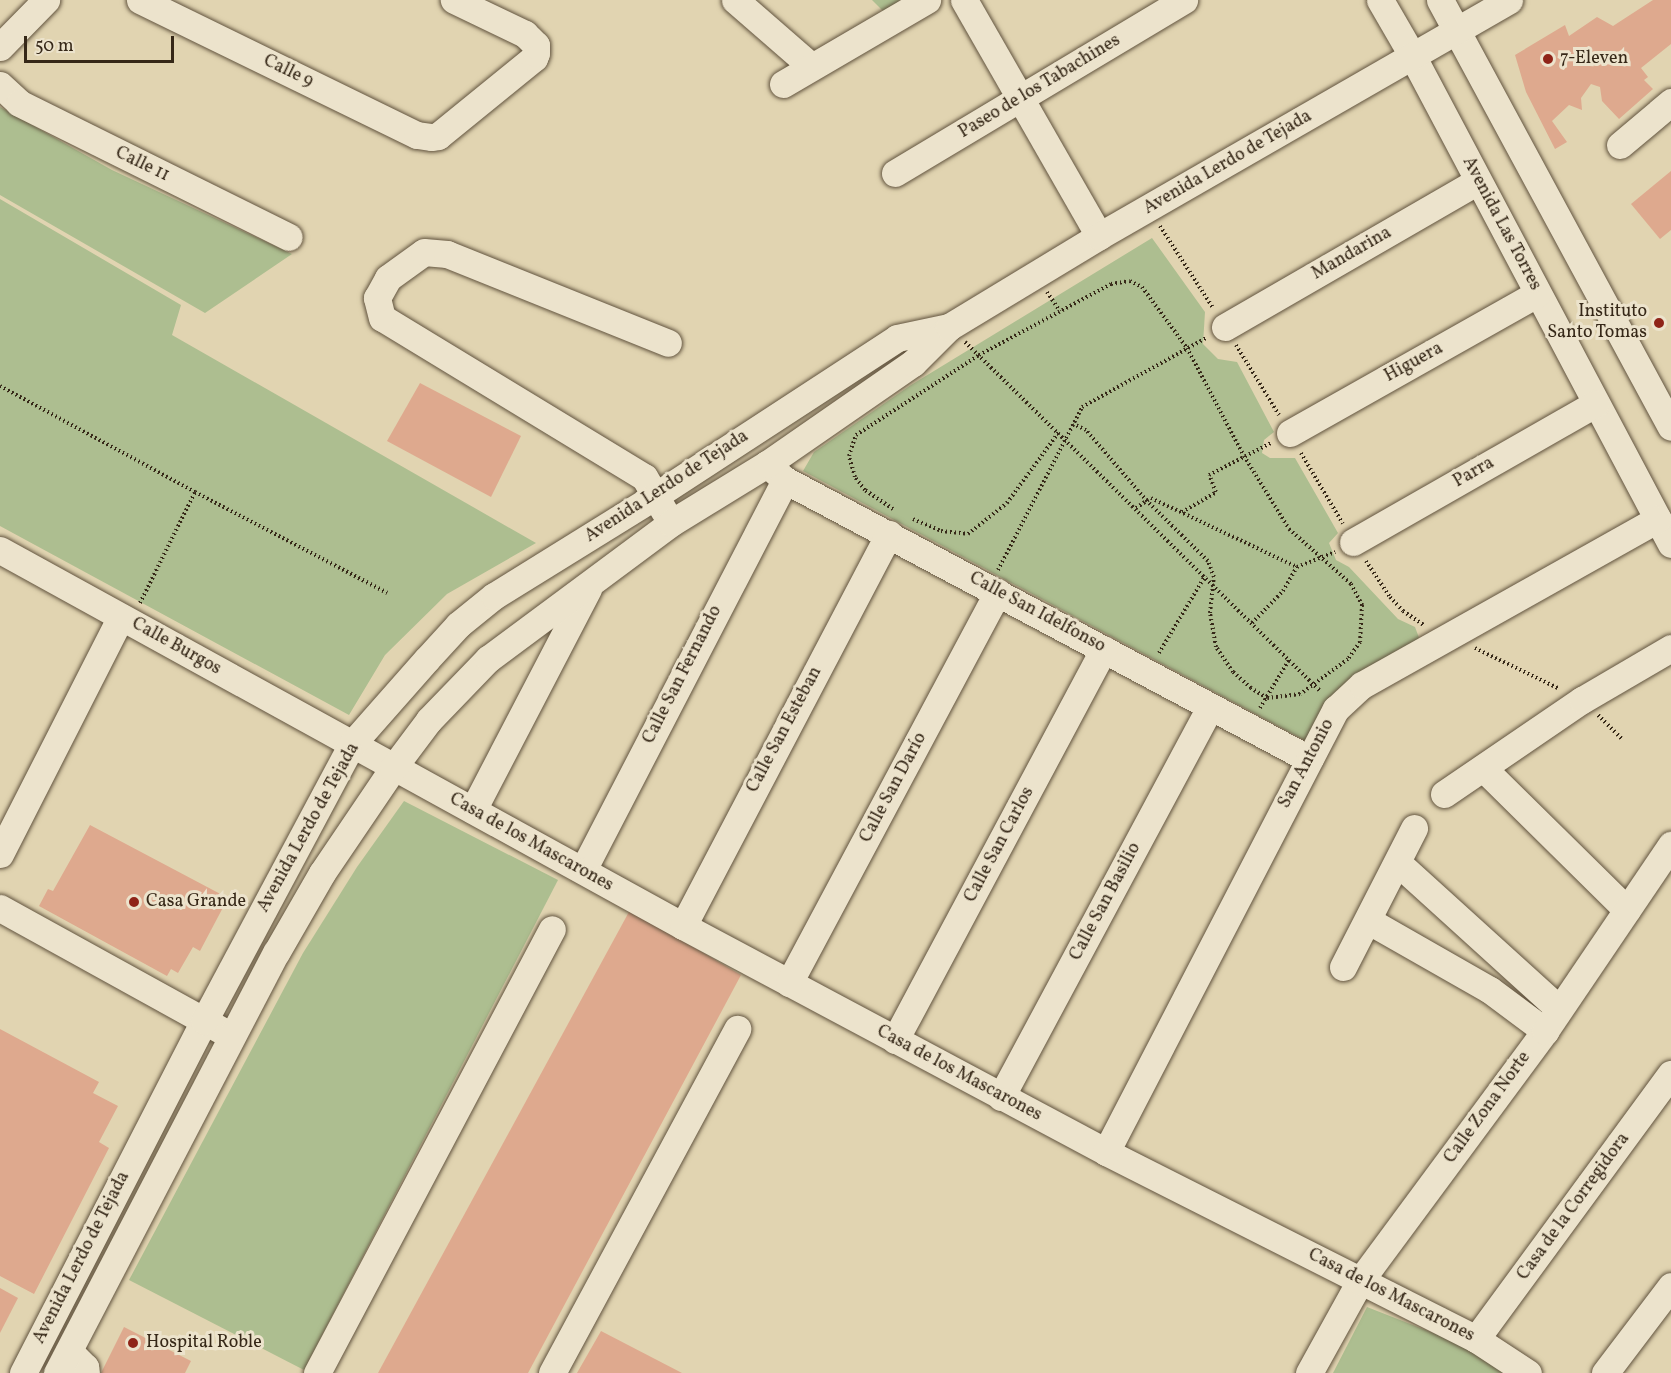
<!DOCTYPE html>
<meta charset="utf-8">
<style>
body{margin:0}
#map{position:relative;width:1671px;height:1373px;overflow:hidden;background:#e1d4b1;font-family:Vollkorn,serif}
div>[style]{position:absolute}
.green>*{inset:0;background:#adbe90}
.building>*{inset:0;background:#dea98e}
.path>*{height:4px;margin-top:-2px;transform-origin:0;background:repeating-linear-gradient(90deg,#362818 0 1.5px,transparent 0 4.5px)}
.roads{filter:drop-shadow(0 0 2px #61533e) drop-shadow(0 0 2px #61533e)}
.minor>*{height:27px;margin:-13.5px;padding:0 13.5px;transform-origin:13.5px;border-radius:13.5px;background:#ece3cc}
.dots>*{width:16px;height:16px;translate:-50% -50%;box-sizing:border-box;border:3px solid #ece3cc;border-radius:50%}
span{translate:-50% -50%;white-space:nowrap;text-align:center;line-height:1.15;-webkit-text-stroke:6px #ece3cc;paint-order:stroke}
.poi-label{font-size:18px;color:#362818}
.left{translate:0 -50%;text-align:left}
.right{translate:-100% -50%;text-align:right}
.street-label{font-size:18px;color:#362818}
.scale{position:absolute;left:24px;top:36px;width:150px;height:27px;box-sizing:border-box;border:3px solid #362818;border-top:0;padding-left:8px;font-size:18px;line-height:21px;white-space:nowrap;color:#362818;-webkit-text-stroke:4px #ece3cc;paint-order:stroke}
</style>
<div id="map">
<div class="green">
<div style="clip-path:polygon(872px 0,900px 0,886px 14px)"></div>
<div style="clip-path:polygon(0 107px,112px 170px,292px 254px,205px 313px,0 195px)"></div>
<div style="clip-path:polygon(0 199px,181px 305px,172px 335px,536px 543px,447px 594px,385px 655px,349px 715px,0 526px)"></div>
<div style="clip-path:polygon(1152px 238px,1205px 312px,1203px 344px,1218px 359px,1237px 362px,1274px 432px,1264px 440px,1262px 453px,1270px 458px,1295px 458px,1338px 533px,1329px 543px,1336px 560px,1349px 567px,1398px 619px,1415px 627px,1421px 643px,1326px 702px,1306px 741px,803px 471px,814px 452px,911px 385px)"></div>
<div style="clip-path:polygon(404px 801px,558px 880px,304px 1370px,129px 1280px,303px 953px,357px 867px)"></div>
<div style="clip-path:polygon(1367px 1307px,1474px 1349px,1512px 1373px,1333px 1373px)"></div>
</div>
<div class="building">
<div style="clip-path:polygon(1653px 0,1671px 0,1671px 44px,1641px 68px,1648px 77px,1644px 80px,1653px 89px,1619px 119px,1602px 101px,1600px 87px,1591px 84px,1581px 98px,1582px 110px,1569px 105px,1552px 121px,1567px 142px,1555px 149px,1526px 92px,1515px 55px,1565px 25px,1569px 36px,1597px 17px,1613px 26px)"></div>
<div style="clip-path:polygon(1671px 171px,1671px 230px,1660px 239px,1631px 204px)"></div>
<div style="clip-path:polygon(420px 383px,521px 436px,491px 497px,387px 441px)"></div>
<div style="clip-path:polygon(90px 825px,228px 898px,200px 951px,193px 947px,178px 973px,171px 969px,167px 976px,39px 906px,48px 889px,53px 891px)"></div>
<div style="clip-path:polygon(630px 910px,741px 975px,528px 1373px,378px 1373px)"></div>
<div style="clip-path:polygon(0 1029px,99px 1082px,93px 1093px,118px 1106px,99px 1142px,109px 1148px,34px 1294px,0 1276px)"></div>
<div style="clip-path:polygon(0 1288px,18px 1298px,0 1333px)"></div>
<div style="clip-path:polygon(124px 1327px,191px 1361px,185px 1373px,101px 1373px)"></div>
<div style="clip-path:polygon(601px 1331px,682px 1373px,577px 1373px)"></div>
</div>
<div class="path">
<div style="left:1160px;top:226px;width:98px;rotate:57.1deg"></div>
<div style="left:1047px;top:292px;width:23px;rotate:56deg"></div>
<div style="left:965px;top:342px;width:499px;rotate:44.5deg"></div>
<div style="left:1236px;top:345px;width:82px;rotate:58.4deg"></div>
<div style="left:0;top:386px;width:222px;rotate:28.5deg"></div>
<div style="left:1301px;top:453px;width:82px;rotate:59.4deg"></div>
<div style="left:1136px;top:508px;width:18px;rotate:-34deg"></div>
<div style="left:1151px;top:498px;width:161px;rotate:25.3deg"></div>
<div style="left:1297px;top:567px;width:41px;rotate:-21.5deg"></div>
<div style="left:893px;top:509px;width:34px;rotate:-146deg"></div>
<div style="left:865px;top:490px;width:16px;rotate:-128deg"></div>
<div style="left:855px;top:477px;width:22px;rotate:-106deg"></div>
<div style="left:849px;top:456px;width:22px;rotate:-72deg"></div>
<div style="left:856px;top:435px;width:147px;rotate:-33deg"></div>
<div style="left:979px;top:355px;width:150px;rotate:-28.3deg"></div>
<div style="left:1111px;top:284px;width:19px;rotate:-9deg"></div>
<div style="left:1130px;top:281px;width:13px;rotate:27deg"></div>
<div style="left:1142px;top:287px;width:76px;rotate:53.6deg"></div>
<div style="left:1187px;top:348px;width:122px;rotate:62.2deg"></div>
<div style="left:1244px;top:456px;width:86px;rotate:58.3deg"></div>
<div style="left:1289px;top:529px;width:83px;rotate:41.6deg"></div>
<div style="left:1351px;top:584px;width:24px;rotate:62deg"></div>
<div style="left:1362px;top:605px;width:37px;rotate:93deg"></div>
<div style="left:1360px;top:642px;width:21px;rotate:125deg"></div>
<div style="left:1348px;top:659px;width:59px;rotate:143.9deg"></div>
<div style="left:1300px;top:694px;width:33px;rotate:173deg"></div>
<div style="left:1267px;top:698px;width:19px;rotate:-148deg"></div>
<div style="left:1251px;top:688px;width:24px;rotate:-138deg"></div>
<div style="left:1233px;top:672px;width:30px;rotate:-124deg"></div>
<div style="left:1216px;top:647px;width:35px;rotate:-100deg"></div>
<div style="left:1210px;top:613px;width:36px;rotate:-84deg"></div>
<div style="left:1214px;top:577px;width:17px;rotate:-111deg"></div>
<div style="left:1208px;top:561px;width:86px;rotate:-135.5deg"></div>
<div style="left:1147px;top:501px;width:94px;rotate:-130.7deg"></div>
<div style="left:1086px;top:430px;width:14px;rotate:-155deg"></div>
<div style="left:1182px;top:512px;width:39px;rotate:-30deg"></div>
<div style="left:1216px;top:492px;width:18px;rotate:-112deg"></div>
<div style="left:1209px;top:475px;width:70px;rotate:-27.3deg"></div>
<div style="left:913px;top:519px;width:30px;rotate:23deg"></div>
<div style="left:941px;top:531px;width:27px;rotate:6deg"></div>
<div style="left:968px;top:534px;width:50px;rotate:-38.5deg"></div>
<div style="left:1007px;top:503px;width:88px;rotate:-53.8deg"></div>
<div style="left:1366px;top:561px;width:43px;rotate:56.3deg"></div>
<div style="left:1390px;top:597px;width:19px;rotate:47deg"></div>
<div style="left:1403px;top:611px;width:25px;rotate:34deg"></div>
<div style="left:998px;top:570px;width:183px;rotate:-62.7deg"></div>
<div style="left:1082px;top:407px;width:142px;rotate:-29.1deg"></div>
<div style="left:140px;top:603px;width:124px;rotate:-63.6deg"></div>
<div style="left:195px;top:492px;width:217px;rotate:27.7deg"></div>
<div style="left:1252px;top:623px;width:45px;rotate:-45.9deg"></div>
<div style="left:1283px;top:591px;width:28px;rotate:-60deg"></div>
<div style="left:1475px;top:648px;width:94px;rotate:25.8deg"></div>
<div style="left:1159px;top:653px;width:90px;rotate:-59.1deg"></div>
<div style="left:1260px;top:708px;width:56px;rotate:-58.9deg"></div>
<div style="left:1598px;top:715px;width:35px;rotate:45deg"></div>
</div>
<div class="roads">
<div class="minor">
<div style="left:140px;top:0;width:308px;rotate:26deg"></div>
<div style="left:417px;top:135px;width:15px;rotate:8deg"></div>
<div style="left:432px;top:137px;width:6px;rotate:-9deg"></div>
<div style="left:438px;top:136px;width:124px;rotate:-39.1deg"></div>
<div style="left:534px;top:58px;width:5px;rotate:-68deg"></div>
<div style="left:536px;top:53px;width:8px;rotate:-90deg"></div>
<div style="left:536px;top:45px;width:16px;rotate:-135deg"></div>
<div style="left:525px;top:34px;width:79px;rotate:-154.4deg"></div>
<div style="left:735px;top:0;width:101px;rotate:41deg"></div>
<div style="left:964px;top:0;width:272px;rotate:60.2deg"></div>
<div style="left:1380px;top:0;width:66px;rotate:59.9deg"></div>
<div style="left:1413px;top:57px;width:551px;rotate:62.09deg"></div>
<div style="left:1440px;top:0;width:485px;rotate:61.6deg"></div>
<div style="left:0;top:47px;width:66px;rotate:-45.6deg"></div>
<div style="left:783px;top:84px;width:167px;rotate:-30.3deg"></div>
<div style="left:0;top:85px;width:26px;rotate:43deg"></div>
<div style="left:19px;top:103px;width:301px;rotate:26.4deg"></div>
<div style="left:1620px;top:145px;width:67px;rotate:-40.1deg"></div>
<div style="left:895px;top:173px;width:337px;rotate:-30.9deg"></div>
<div style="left:1225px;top:327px;width:292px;rotate:-30deg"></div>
<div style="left:1290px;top:433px;width:283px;rotate:-29.4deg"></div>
<div style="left:767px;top:464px;width:24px;rotate:42deg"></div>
<div style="left:785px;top:480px;width:594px;rotate:28.03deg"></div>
<div style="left:664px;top:511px;width:39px;rotate:-120deg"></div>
<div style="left:644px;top:477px;width:306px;rotate:-148.7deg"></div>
<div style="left:382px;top:318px;width:21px;rotate:-104deg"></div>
<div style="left:377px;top:298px;width:23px;rotate:-61deg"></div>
<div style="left:388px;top:278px;width:44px;rotate:-35.8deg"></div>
<div style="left:424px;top:252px;width:23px;rotate:5deg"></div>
<div style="left:447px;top:254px;width:238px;rotate:21.9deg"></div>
<div style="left:1353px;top:542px;width:279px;rotate:-29.7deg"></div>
<div style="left:0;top:550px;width:780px;rotate:28.83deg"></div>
<div style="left:683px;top:926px;width:480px;rotate:28.1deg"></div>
<div style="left:1106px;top:1152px;width:415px;rotate:26.8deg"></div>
<div style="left:1476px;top:1339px;width:62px;rotate:33.2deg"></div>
<div style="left:1483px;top:768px;width:202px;rotate:44.6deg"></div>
<div style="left:1444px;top:794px;width:167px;rotate:-34.3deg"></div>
<div style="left:1582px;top:700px;width:103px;rotate:-30.3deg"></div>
<div style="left:473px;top:810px;width:249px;rotate:-62.5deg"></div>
<div style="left:0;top:854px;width:266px;rotate:-63deg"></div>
<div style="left:1398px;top:863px;width:217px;rotate:42.2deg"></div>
<div style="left:583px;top:870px;width:439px;rotate:-62.6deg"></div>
<div style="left:0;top:908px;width:252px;rotate:28.9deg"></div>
<div style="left:1369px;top:921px;width:139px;rotate:29.7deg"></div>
<div style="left:1490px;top:990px;width:69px;rotate:36.7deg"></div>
<div style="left:683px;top:926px;width:443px;rotate:-62.3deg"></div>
<div style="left:1343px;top:967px;width:156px;rotate:-62.9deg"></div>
<div style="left:789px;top:983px;width:443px;rotate:-61.9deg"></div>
<div style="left:895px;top:1040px;width:443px;rotate:-61.9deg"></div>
<div style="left:1001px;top:1097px;width:442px;rotate:-61.8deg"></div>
<div style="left:1106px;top:1152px;width:499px;rotate:-62.6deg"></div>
<div style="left:1336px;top:709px;width:35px;rotate:-43deg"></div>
<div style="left:1362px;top:685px;width:339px;rotate:-29.3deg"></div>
<div style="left:1476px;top:1339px;width:329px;rotate:-53.7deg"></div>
<div style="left:69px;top:1351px;width:23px;rotate:45deg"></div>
<div style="left:85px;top:1367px;width:6px;rotate:81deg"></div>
<div style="left:23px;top:1373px;width:396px;rotate:-62.8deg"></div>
<div style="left:204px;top:1021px;width:314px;rotate:-61.9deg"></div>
<div style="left:352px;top:744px;width:113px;rotate:-48.6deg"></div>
<div style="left:427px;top:659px;width:46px;rotate:-47.6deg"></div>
<div style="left:458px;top:625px;width:46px;rotate:-38.9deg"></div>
<div style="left:494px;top:596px;width:190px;rotate:-31.8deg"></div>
<div style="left:655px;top:496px;width:289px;rotate:-33.1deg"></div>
<div style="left:897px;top:338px;width:53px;rotate:-11.9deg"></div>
<div style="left:57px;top:1373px;width:474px;rotate:-62.5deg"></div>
<div style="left:276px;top:953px;width:92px;rotate:-60.1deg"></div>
<div style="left:322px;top:873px;width:127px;rotate:-55.9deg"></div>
<div style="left:393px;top:768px;width:60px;rotate:-53.1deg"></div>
<div style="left:429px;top:720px;width:85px;rotate:-46deg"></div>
<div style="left:488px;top:659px;width:228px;rotate:-36.6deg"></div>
<div style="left:671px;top:523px;width:113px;rotate:-31.6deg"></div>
<div style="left:767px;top:464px;width:178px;rotate:-34.7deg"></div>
<div style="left:913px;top:363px;width:51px;rotate:-45deg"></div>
<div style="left:949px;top:327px;width:175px;rotate:-31.2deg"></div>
<div style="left:1099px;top:236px;width:473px;rotate:-29.9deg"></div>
<div style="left:317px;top:1373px;width:502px;rotate:-62.11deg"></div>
<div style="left:552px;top:1373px;width:391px;rotate:-61.7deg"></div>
<div style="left:1309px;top:1373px;width:105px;rotate:-61deg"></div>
<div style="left:1360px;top:1281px;width:311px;rotate:-53.5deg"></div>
<div style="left:1545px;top:1031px;width:225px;rotate:-55.9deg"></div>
<div style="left:1605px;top:1373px;width:109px;rotate:-52.8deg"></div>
</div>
</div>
<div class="dots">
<div style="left:1548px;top:59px;background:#8f2418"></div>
<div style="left:1659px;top:323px;background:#8f2418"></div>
<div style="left:134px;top:902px;background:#8f2418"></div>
<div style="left:133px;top:1343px;background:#8f2418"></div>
</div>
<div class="poi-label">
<span class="left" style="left:1560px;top:59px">7-Eleven</span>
<span class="right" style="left:1647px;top:323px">Instituto<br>Santo Tomas</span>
<span class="left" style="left:146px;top:902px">Casa Grande</span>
<span class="left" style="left:146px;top:1343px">Hospital Roble</span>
</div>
<div class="street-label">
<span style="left:288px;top:72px;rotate:26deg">Calle 9</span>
<span style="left:1040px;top:87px;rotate:-31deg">Paseo de los Tabachines</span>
<span style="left:1228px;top:163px;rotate:-30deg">Avenida Lerdo de Tejada</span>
<span style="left:142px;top:165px;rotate:26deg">Calle 11</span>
<span style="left:1501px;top:224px;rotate:62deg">Avenida Las Torres</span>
<span style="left:1352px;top:254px;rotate:-30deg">Mandarina</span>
<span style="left:1414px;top:363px;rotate:-29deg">Higuera</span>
<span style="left:1474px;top:473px;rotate:-30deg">Parra</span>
<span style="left:667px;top:487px;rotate:-33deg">Avenida Lerdo de Tejada</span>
<span style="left:1037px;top:613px;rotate:28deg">Calle San Idelfonso</span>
<span style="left:176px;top:647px;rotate:29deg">Calle Burgos</span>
<span style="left:683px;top:675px;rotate:-63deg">Calle San Fernando</span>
<span style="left:785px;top:730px;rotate:-62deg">Calle San Esteban</span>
<span style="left:1307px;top:764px;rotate:-62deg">San Antonio</span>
<span style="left:894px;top:788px;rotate:-62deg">Calle San Darío</span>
<span style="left:309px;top:828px;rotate:-61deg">Avenida Lerdo de Tejada</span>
<span style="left:531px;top:843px;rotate:29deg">Casa de los Mascarones</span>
<span style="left:1000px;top:845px;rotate:-62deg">Calle San Carlos</span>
<span style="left:1106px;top:902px;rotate:-62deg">Calle San Basilio</span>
<span style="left:959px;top:1074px;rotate:28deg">Casa de los Mascarones</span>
<span style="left:1488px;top:1108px;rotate:-54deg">Calle Zona Norte</span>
<span style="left:1574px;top:1207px;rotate:-54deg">Casa de la Corregidora</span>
<span style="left:82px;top:1258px;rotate:-63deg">Avenida Lerdo de Tejada</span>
<span style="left:1391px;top:1296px;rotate:27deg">Casa de los Mascarones</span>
</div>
<div class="scale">50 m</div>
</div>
